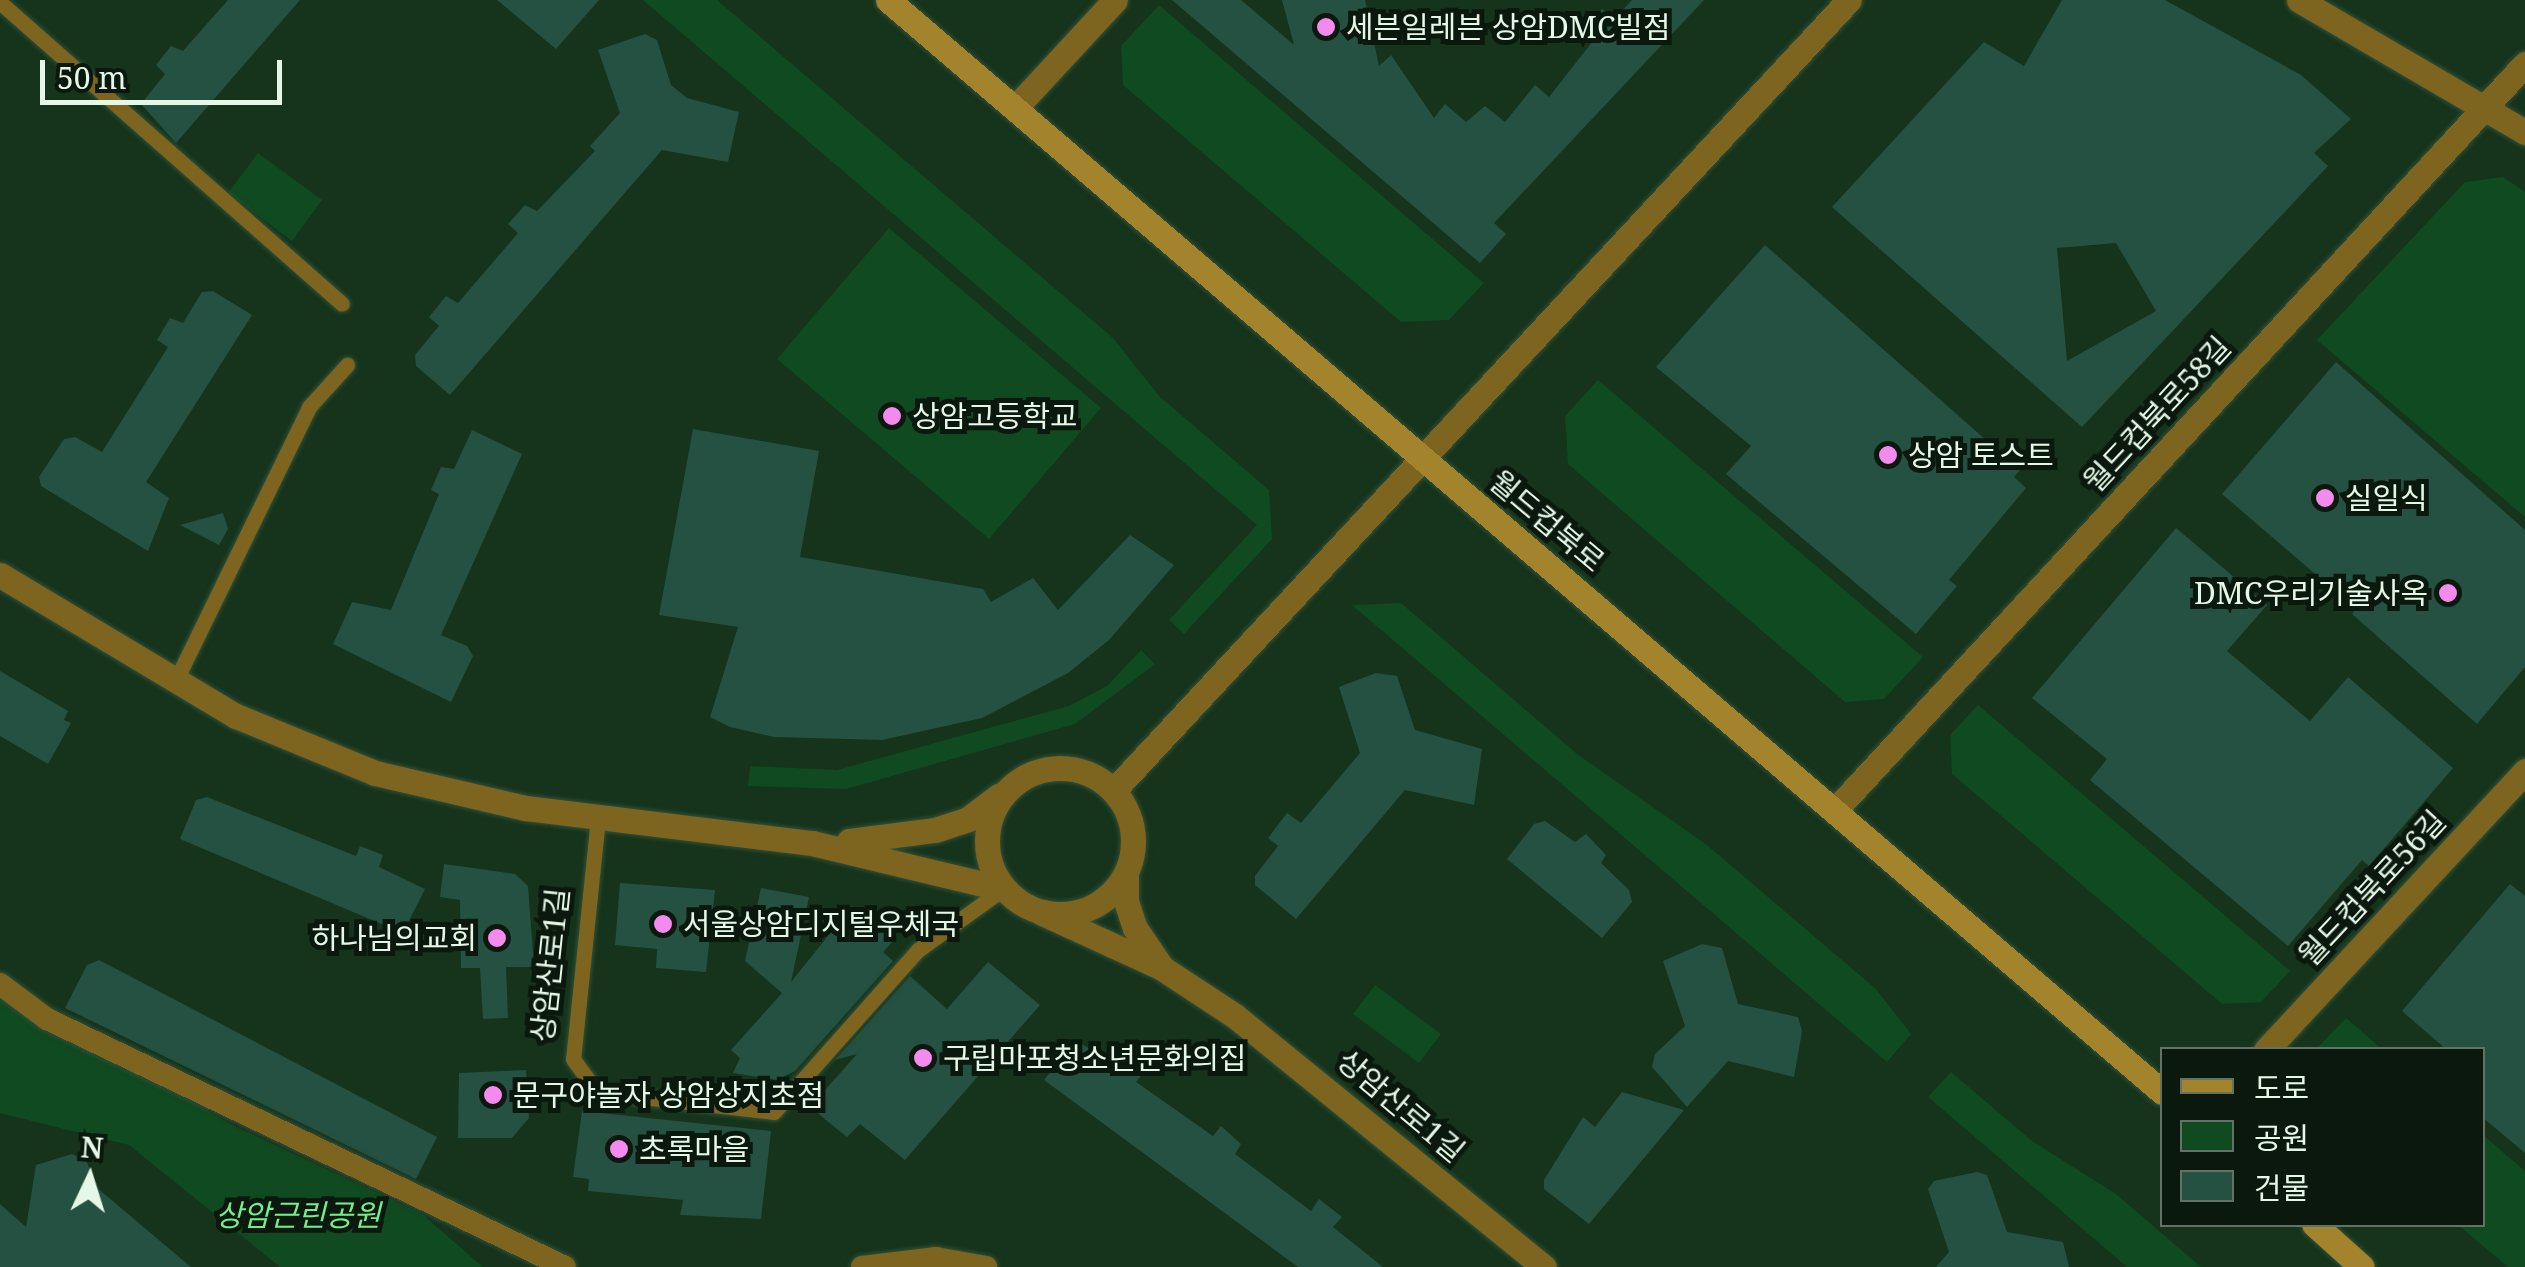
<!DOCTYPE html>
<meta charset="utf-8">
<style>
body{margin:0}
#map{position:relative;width:2525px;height:1267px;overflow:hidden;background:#15341b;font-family:"Noto Serif","Noto Sans KR",serif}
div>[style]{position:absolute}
.green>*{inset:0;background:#0f4a20}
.building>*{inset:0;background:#245141}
.roads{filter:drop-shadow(0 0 2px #324f38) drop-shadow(0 0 2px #324f38)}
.service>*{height:15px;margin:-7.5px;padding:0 7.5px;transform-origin:7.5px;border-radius:7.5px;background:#7d641f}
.pedestrian>*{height:22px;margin:-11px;padding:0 11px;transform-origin:11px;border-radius:11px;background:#7d641f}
.minor>*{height:25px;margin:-12.5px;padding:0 12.5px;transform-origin:12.5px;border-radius:12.5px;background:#7d641f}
.minor>.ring{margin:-12.5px;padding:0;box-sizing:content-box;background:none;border:25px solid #7d641f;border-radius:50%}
.secondary>*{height:25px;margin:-12.5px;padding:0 12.5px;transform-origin:12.5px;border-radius:12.5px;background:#a3842d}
.dots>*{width:28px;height:28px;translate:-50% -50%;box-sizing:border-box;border:5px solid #0b180d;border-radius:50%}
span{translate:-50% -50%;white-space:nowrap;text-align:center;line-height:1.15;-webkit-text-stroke:10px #0b180d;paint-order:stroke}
.poi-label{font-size:30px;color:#e5f8e7}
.left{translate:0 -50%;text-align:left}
.right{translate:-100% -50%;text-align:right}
.street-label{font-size:30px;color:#e5f8e7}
.park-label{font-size:30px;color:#74ed8e;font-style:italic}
.legend{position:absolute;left:2160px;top:1047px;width:325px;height:180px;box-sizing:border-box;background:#0b180d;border:2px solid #627264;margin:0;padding:12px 18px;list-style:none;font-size:30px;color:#e5f8e7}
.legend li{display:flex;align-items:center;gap:20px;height:50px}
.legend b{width:50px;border:2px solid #627264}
.north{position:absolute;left:40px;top:1127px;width:100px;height:100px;-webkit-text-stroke:8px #0b180d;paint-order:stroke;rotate:4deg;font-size:28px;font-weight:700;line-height:40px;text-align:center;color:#e5f8e7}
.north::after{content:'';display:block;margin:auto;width:35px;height:45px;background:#e5f8e7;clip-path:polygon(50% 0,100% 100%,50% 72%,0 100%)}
.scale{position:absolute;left:40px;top:60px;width:242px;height:45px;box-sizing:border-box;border:5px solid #e5f8e7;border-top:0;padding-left:12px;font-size:30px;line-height:35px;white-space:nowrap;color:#e5f8e7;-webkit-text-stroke:8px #0b180d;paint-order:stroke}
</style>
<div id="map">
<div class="green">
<div style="clip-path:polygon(643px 0,717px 0,1113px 338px,1159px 396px,1269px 490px,1272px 539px,1184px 634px,1169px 620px,1257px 525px)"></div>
<div style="clip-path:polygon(1159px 5px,1484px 283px,1449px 320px,1401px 322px,1123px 85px,1121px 46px)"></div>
<div style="clip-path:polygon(258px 153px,322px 200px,292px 241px,228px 193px)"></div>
<div style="clip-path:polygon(2503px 177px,2525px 192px,2525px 517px,2317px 340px,2465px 182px)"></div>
<div style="clip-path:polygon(889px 228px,1101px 408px,989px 539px,777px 359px)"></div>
<div style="clip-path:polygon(1598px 380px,1923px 657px,1884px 699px,1845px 702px,1568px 464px,1565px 416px)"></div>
<div style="clip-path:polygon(1401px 603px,1577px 754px,1707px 845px,1876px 989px,1911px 1034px,1887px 1062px,1352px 605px)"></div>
<div style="clip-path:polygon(1141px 650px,1155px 664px,1075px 724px,846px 789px,748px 786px,750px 766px,837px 770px,1069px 706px,1107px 686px)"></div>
<div style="clip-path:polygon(1978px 705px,2290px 971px,2261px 1002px,2222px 1004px,1952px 774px,1950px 735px)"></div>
<div style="clip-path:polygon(1375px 985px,1441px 1034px,1419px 1063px,1353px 1014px)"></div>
<div style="clip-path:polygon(0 989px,228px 1123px,422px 1214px,483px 1267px,280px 1267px,129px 1145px,0 1113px)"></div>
<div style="clip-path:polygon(2346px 1018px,2382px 1049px,2316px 1049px)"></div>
<div style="clip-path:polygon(1951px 1072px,2032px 1141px,2116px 1194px,2201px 1267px,2127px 1267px,1928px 1097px)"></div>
<div style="clip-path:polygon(2483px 1135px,2525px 1171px,2525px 1267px,2508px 1267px,2458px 1225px,2482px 1224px)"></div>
</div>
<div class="building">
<div style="clip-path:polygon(228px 0,300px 0,176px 143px,141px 104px,165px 74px,156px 65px,171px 46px,183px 51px)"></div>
<div style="clip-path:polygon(497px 0,599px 0,556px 49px)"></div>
<div style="clip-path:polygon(1172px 0,1241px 0,1294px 45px,1282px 0,1365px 0,1379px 66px,1391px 55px,1434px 118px,1445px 104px,1466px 122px,1485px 106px,1505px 122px,1535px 85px,1549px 97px,1593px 41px,1585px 30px,1602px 9px,1615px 18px,1632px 0,1704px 0,1494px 223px,1506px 234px,1480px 263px)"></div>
<div style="clip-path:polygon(evenodd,2062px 0,2165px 0,2301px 75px,2351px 119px,2314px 153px,2328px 166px,2082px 427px,1832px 207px,1984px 42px,2024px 66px,2062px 0,2116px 243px,2156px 311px,2067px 361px,2057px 248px,2116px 243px)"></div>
<div style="clip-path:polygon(645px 34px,657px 40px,671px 85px,687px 98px,739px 112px,728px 162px,662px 150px,450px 395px,416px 366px,415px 355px,439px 326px,429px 317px,446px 296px,458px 303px,518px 233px,508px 224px,525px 205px,537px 211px,595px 151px,590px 146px,620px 113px,598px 50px)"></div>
<div style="clip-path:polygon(1765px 245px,2020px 470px,2014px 477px,2026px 488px,1949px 580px,1957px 586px,1916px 634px,1726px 474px,1751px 446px,1656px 367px)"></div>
<div style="clip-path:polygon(213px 291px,252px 315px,146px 482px,169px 498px,148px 551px,41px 486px,39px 477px,64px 439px,75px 437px,102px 452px,168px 347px,157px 340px,170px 318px,183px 323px,202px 292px)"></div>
<div style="clip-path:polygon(2336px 362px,2525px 530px,2525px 667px,2477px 724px,2352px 614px,2356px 609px,2222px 494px)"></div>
<div style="clip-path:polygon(693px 429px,819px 451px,800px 557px,983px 589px,991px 602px,1033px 578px,1058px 610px,1130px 535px,1174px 565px,1109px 640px,1068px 673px,982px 718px,882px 740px,774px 737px,730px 727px,710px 717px,738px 627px,659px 615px)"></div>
<div style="clip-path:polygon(472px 430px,522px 454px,441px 635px,467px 646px,473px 656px,451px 702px,333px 644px,352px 602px,391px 610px,439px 494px,431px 490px,441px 467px,454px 469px)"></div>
<div style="clip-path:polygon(223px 513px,228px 529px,219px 545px,180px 525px)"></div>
<div style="clip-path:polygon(2176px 528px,2267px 605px,2227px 651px,2310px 721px,2348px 677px,2453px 768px,2369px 866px,2362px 860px,2288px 946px,2090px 780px,2107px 759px,2032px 698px)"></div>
<div style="clip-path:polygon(0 671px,68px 711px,64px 720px,71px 723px,48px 764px,0 736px)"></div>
<div style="clip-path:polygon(1376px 673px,1397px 676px,1415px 730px,1482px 749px,1474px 805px,1405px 790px,1296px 919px,1255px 885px,1255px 876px,1278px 846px,1268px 838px,1287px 813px,1301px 823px,1360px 753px,1339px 687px)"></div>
<div style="clip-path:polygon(207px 797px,356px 856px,360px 846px,383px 855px,379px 867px,425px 889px,403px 933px,180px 839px,196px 800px)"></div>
<div style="clip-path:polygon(1545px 821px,1575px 842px,1586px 834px,1606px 855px,1601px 863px,1629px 890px,1632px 902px,1602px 938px,1507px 859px,1534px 824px)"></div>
<div style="clip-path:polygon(444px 864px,515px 874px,528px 886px,534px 967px,506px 967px,508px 1018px,483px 1019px,480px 968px,461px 968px,460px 900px,440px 897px)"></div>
<div style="clip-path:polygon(620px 883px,715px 890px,706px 972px,656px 968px,657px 949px,615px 945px)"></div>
<div style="clip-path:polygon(2510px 884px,2525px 896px,2525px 1153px,2482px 1117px,2482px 1050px,2447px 1050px,2402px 1011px)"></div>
<div style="clip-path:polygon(761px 888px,809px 897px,791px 982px,852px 906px,894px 940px,883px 952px,893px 961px,795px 1071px,777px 1080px,733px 1073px,740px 1058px,731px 1050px,782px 993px,745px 961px)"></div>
<div style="clip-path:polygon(1702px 944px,1722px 948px,1738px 1004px,1798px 1017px,1802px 1031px,1794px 1077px,1728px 1061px,1687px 1107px,1652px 1067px,1655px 1054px,1685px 1026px,1663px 961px)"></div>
<div style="clip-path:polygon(99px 960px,437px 1137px,416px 1179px,65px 1008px,87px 965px)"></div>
<div style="clip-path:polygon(988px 962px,1040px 1005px,905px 1160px,860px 1124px,847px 1137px,810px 1107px,857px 1054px,835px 1060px,910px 976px,947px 1009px)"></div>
<div style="clip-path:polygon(1080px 1043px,1115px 1064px,1123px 1056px,1144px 1072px,1136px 1082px,1213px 1136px,1221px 1126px,1241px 1144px,1235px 1154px,1311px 1211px,1319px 1199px,1342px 1217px,1333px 1227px,1383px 1267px,1298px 1267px,1044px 1080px,1072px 1045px)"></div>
<div style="clip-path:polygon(526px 1070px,529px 1118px,512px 1138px,458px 1138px,459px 1073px)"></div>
<div style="clip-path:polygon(1622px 1092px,1684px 1110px,1589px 1224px,1544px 1189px,1544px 1180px,1583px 1117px,1595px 1127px)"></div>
<div style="clip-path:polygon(582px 1111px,771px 1131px,761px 1219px,680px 1215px,683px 1200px,588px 1191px,589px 1179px,573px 1177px)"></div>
<div style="clip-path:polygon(72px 1154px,87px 1162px,96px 1187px,191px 1267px,0 1267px,0 1204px,26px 1227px,36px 1165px)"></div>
<div style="clip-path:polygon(1977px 1172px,1987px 1175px,2007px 1232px,2063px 1242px,2069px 1267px,1936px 1267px,1949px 1252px,1928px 1189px,1934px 1181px)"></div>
</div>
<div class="roads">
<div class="service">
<div style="left:2px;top:4px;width:453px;rotate:41.4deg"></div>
<div style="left:175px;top:682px;width:306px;rotate:-64deg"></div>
<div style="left:309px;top:407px;width:57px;rotate:-47.9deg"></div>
<div style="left:598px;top:818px;width:242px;rotate:95.9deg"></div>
<div style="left:573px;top:1059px;width:41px;rotate:54deg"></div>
<div style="left:597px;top:1092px;width:178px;rotate:6.4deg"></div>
<div style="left:774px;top:1112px;width:217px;rotate:-48.4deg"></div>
<div style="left:918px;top:950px;width:105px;rotate:-35.7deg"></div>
</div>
<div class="pedestrian">
<div style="left:0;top:984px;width:59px;rotate:36.7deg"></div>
<div style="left:47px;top:1019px;width:574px;rotate:25.58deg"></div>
<div style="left:862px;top:1267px;width:75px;rotate:-6.9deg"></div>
<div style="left:936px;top:1258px;width:51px;rotate:10.2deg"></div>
</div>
<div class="minor">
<div style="left:2299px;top:0;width:262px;rotate:30.3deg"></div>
<div style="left:1015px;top:108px;width:147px;rotate:-47.2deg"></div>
<div style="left:0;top:575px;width:275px;rotate:30.9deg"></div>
<div style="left:236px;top:716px;width:150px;rotate:22.3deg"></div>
<div style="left:375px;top:773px;width:155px;rotate:13.1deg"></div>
<div style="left:526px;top:808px;width:288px;rotate:7deg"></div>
<div style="left:812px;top:843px;width:196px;rotate:13.5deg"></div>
<div class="ring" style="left:987px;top:768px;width:121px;height:121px"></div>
<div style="left:1114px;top:790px;width:1079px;rotate:-47.07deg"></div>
<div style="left:1836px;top:809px;width:1015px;rotate:-47.24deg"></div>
<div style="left:849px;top:841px;width:87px;rotate:-7.3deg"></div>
<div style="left:935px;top:830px;width:35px;rotate:-18deg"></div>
<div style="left:968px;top:819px;width:39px;rotate:-37deg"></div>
<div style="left:1126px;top:873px;width:28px;rotate:90deg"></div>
<div style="left:1126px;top:901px;width:28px;rotate:72deg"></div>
<div style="left:1135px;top:928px;width:48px;rotate:56deg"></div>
<div style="left:1042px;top:913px;width:132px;rotate:24.6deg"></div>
<div style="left:1162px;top:968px;width:87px;rotate:33.3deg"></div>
<div style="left:1235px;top:1016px;width:398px;rotate:39.1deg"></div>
<div style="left:2266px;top:1050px;width:381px;rotate:-47.1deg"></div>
</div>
<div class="secondary">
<div style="left:888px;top:0;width:1678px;rotate:40.6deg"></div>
<div style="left:2314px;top:1224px;width:64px;rotate:41.9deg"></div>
</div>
</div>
<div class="dots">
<div style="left:1326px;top:27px;background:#f489f0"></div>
<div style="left:892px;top:416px;background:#f489f0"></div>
<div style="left:1888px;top:455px;background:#f489f0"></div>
<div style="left:2325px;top:498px;background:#f489f0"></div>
<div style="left:2448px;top:593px;background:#f489f0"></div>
<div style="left:663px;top:924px;background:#f489f0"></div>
<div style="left:497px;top:938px;background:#f489f0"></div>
<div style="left:923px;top:1058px;background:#f489f0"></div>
<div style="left:493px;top:1095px;background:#f489f0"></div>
<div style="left:619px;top:1149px;background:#f489f0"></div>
</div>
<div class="poi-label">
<span class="left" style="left:1346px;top:27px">세븐일레븐 상암DMC빌점</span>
<span class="left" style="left:912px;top:416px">상암고등학교</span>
<span class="left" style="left:1908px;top:455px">상암 토스트</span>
<span class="left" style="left:2345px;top:498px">실일식</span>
<span class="right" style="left:2428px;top:593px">DMC우리기술사옥</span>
<span class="left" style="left:683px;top:924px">서울상암디지털우체국</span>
<span class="right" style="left:477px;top:938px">하나님의교회</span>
<span class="left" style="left:943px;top:1058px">구립마포청소년문화의집</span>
<span class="left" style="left:513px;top:1095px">문구야놀자 상암상지초점</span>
<span class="left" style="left:639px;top:1149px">초록마을</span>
</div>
<div class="street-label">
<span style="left:2157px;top:414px;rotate:-47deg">월드컵북로58길</span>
<span style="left:1547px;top:521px;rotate:40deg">월드컵북로</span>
<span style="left:2372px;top:888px;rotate:-47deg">월드컵북로56길</span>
<span style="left:550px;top:965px;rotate:-84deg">상암산로1길</span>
<span style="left:1401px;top:1106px;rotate:40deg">상암산로1길</span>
</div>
<div class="park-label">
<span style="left:298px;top:1215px">상암근린공원</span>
</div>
<ul class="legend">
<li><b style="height:12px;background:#a3842d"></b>도로</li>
<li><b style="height:28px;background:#0f4a20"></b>공원</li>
<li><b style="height:28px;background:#245141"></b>건물</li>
</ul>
<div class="north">N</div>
<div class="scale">50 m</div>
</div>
